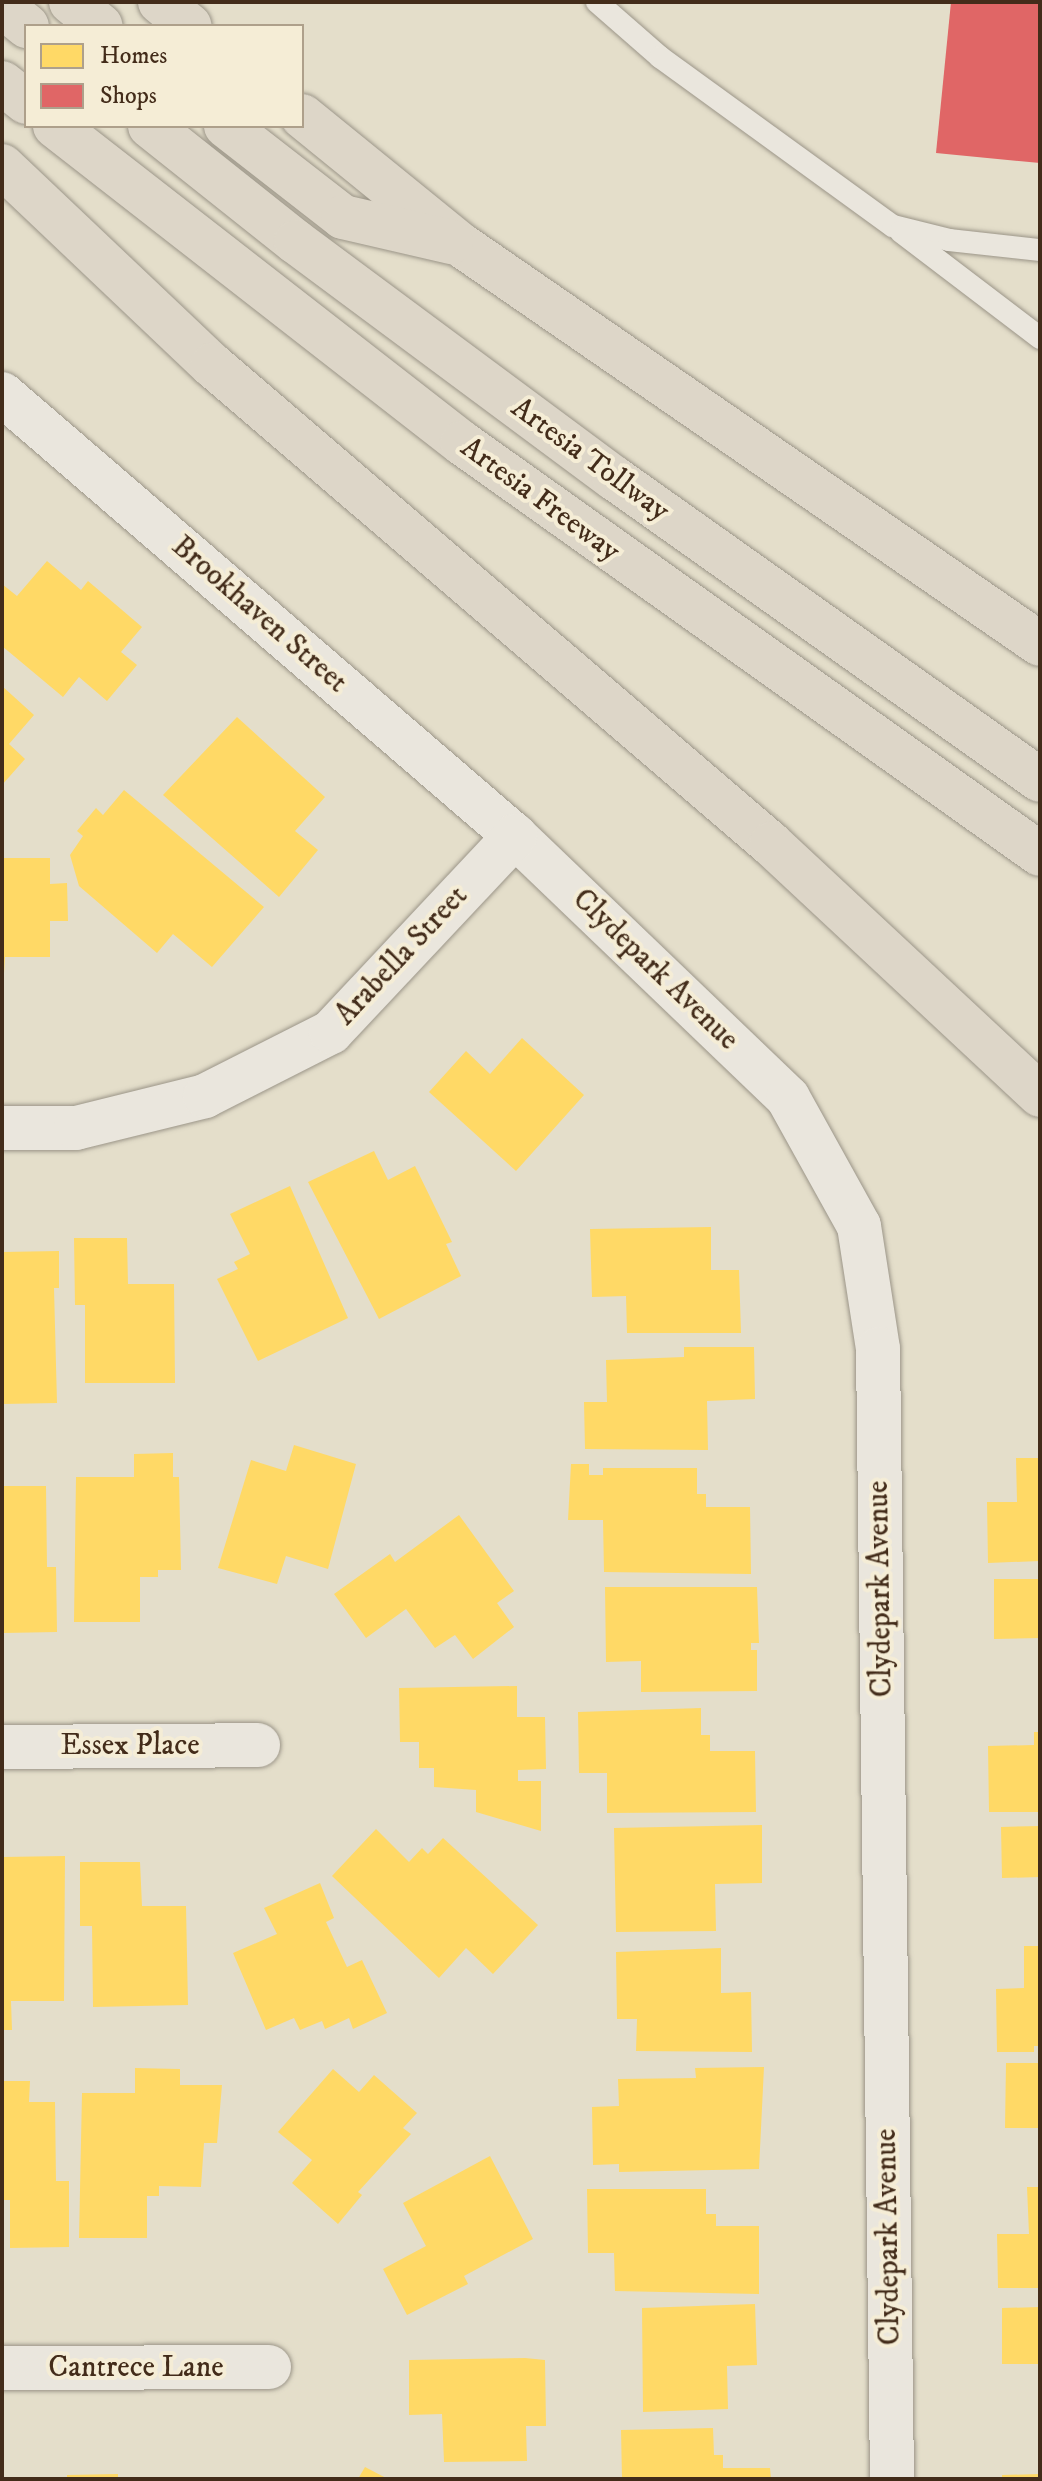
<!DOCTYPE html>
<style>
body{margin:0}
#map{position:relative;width:1042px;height:2481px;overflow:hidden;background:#e4deca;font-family:"IM FELL DW Pica",serif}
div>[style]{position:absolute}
.homes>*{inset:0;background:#ffd966}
.shops>*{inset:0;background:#e06666}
.roads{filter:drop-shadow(0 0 2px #9b9588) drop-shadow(0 0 2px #9b9588)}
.service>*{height:22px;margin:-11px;padding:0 11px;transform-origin:11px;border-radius:11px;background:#eae6dd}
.minor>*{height:44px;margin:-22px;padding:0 22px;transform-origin:22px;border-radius:22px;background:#eae6dd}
.motorway>*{height:44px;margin:-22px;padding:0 22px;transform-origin:22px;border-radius:22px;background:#ddd6c8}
span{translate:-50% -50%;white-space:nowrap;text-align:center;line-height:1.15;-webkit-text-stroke:8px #f5edd6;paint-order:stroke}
.street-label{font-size:30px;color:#432c1a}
.frame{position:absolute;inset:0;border:4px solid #432c1a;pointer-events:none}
.legend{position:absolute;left:24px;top:24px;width:280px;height:104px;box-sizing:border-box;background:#f5edd6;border:2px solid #aea08b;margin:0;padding:10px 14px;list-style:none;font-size:24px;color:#432c1a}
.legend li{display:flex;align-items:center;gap:16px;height:40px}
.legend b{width:40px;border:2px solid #aea08b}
</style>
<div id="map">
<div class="homes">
<div style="clip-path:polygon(47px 561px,81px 590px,88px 581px,142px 627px,121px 652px,137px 665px,107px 701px,79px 677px,63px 697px,2px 646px,2px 584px,17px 596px)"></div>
<div style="clip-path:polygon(2px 686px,34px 715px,9px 744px,25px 759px,2px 785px)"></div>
<div style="clip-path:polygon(237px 717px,325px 797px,295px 831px,318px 850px,279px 897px,163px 795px)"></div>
<div style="clip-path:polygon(124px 790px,264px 907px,212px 967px,173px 934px,157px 953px,79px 886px,70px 855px,83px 836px,77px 831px,96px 808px,103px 815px)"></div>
<div style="clip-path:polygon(2px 858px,50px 858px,50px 884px,67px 883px,68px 921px,50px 921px,50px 957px,5px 957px,2px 1006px)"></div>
<div style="clip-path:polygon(522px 1038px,584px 1095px,516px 1171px,429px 1092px,466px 1051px,490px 1074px)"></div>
<div style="clip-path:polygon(374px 1151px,388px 1180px,415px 1166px,452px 1242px,446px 1244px,461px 1276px,379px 1319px,308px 1182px)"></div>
<div style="clip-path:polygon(290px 1186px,348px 1318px,258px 1361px,217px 1279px,238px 1269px,234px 1262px,250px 1254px,230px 1214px)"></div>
<div style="clip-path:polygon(711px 1227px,711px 1270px,739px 1270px,741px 1333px,627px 1333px,626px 1296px,592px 1297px,590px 1229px)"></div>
<div style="clip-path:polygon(74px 1238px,127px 1238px,128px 1284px,174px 1284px,175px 1383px,85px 1383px,85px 1305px,75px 1305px)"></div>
<div style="clip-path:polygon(59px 1251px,59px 1288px,54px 1288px,57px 1403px,2px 1404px,2px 1252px)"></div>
<div style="clip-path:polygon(684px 1347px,754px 1347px,755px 1399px,707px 1401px,708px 1450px,585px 1449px,584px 1402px,607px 1402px,606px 1360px,684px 1357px)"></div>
<div style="clip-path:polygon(294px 1445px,356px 1464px,328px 1569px,286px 1556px,277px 1584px,218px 1568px,251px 1460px,286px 1471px)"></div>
<div style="clip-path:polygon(173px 1453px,173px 1477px,179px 1477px,181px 1570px,158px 1570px,158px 1577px,140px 1577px,140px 1622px,74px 1622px,76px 1477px,134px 1477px,134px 1454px)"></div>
<div style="clip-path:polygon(1016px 1458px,1040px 1458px,1040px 1561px,988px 1563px,987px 1502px,1017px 1502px)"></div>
<div style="clip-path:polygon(571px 1464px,589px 1464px,589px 1475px,603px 1475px,603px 1468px,697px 1468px,697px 1494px,706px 1494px,706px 1507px,750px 1507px,751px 1574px,604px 1572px,603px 1520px,568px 1520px)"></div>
<div style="clip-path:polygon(2px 1486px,46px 1486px,47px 1567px,56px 1567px,57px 1632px,4px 1633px)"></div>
<div style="clip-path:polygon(459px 1515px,514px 1591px,497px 1603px,514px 1627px,473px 1659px,455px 1635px,435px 1648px,406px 1609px,366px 1638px,334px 1594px,390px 1554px,395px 1562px)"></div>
<div style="clip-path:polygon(994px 1579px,1040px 1579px,1040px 1638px,994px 1639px)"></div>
<div style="clip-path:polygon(605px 1587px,757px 1587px,759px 1643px,751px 1643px,751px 1650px,757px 1650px,757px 1691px,641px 1692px,641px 1661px,606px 1662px)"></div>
<div style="clip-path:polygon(517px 1686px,517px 1717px,545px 1717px,546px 1769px,518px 1770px,518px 1781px,541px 1781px,541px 1831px,476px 1812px,476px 1790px,434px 1787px,434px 1768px,419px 1768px,419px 1742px,400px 1742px,399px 1688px)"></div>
<div style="clip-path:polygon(701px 1708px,701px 1735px,710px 1735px,710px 1751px,755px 1751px,756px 1812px,607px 1813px,607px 1773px,579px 1773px,578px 1712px)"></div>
<div style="clip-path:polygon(1034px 1732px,1040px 1732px,1040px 1812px,989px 1812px,988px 1746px,1034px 1745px)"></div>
<div style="clip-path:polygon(762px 1825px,762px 1883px,715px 1884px,716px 1931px,616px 1932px,614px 1828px)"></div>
<div style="clip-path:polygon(1040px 1826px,1040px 1877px,1002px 1878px,1001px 1827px)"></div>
<div style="clip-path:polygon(376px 1829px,409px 1862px,422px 1848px,428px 1854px,443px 1838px,538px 1925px,493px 1974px,466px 1948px,439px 1978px,332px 1876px)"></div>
<div style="clip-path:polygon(65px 1856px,64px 2001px,11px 2001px,12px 2030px,2px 2030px,2px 1857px)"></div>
<div style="clip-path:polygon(80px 1862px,140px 1862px,142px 1906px,186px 1906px,188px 2005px,93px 2007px,92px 1926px,80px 1926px)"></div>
<div style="clip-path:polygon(320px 1883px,334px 1918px,326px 1922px,347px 1967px,362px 1960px,387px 2013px,353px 2029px,349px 2018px,325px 2029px,322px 2021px,300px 2030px,294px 2018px,266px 2030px,233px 1953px,277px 1934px,264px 1908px)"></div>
<div style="clip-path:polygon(1024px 1946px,1040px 1946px,1040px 2046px,1034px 2046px,1034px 2052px,997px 2052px,996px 1989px,1024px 1988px)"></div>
<div style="clip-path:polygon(721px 1948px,721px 1993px,751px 1992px,752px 2052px,636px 2051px,637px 2019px,617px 2019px,616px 1952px)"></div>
<div style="clip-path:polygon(1006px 2063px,1040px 2063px,1040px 2128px,1005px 2128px)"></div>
<div style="clip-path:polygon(764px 2067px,759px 2169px,619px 2172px,619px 2164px,593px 2165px,592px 2107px,619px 2106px,618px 2079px,696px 2078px,695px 2068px)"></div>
<div style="clip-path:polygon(135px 2068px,180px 2069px,180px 2085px,222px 2085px,217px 2143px,204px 2143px,201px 2187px,159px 2186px,159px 2196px,147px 2196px,147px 2238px,79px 2238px,82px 2093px,135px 2093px)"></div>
<div style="clip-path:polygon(333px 2069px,359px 2092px,374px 2075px,417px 2113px,403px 2128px,411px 2134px,358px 2192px,362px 2195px,338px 2224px,292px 2183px,312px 2160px,278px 2132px)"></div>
<div style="clip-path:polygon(2px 2081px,30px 2081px,29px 2102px,55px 2102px,56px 2181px,69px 2181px,69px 2247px,10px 2248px,10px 2200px,2px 2200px)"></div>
<div style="clip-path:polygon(490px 2156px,533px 2239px,464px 2276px,468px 2284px,407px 2315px,383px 2269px,426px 2246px,403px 2203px)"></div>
<div style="clip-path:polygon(1027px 2187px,1040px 2187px,1040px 2288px,998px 2288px,997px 2234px,1029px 2234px)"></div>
<div style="clip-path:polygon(587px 2189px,706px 2189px,706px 2214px,716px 2214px,716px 2226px,759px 2226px,759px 2294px,615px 2291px,614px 2253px,588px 2253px)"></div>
<div style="clip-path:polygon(755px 2304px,757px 2365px,727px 2366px,728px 2409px,643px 2412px,642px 2308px)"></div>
<div style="clip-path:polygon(1040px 2307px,1040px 2364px,1002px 2364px,1002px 2308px)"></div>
<div style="clip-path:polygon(525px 2358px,545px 2360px,546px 2426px,526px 2426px,527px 2461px,444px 2462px,442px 2414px,409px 2415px,409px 2360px)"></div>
<div style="clip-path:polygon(713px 2428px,714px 2455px,723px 2455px,723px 2468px,770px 2468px,771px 2479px,622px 2479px,621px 2430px)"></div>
<div style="clip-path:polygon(365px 2467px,388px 2479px,358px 2479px)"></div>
<div style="clip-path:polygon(118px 2474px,118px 2479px,67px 2479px,67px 2475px)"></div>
<div style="clip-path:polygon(1040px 2474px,1040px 2479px,1002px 2479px,1002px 2475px)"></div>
</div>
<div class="shops">
<div style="clip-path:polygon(951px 2px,1040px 2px,1040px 163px,936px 153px)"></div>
</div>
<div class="roads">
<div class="service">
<div style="left:597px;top:2px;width:84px;rotate:41.1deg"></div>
<div style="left:660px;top:57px;width:288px;rotate:36deg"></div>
<div style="left:893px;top:226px;width:58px;rotate:14deg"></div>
<div style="left:949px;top:240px;width:92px;rotate:6.3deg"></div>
<div style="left:901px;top:232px;width:175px;rotate:37.3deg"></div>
</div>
<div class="minor">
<div style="left:2px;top:394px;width:677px;rotate:40.75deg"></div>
<div style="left:515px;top:836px;width:378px;rotate:43.8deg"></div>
<div style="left:788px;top:1098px;width:146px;rotate:61deg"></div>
<div style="left:859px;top:1226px;width:124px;rotate:81.2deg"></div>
<div style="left:878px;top:1349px;width:1130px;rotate:89.29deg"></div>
<div style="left:2px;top:1128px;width:74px"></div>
<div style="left:76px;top:1128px;width:133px;rotate:-13.9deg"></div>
<div style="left:205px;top:1096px;width:141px;rotate:-26.9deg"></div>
<div style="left:331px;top:1032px;width:269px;rotate:-46.8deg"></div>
<div style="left:2px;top:1747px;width:256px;rotate:-0.4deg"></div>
<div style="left:2px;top:2368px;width:267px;rotate:-0.2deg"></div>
</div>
<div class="motorway">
<div style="left:71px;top:2px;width:38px;rotate:39deg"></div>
<div style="left:160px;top:2px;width:38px;rotate:39deg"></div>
<div style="left:2px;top:6px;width:32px;rotate:39deg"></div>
<div style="left:2px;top:83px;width:31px;rotate:38deg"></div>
<div style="left:302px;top:116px;width:205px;rotate:39.1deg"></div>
<div style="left:461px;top:245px;width:703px;rotate:34.57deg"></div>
<div style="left:55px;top:126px;width:516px;rotate:37.91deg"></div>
<div style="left:462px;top:443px;width:709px;rotate:35.42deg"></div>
<div style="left:150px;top:126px;width:186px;rotate:38.5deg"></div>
<div style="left:296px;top:242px;width:396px;rotate:36.6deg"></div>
<div style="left:614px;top:478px;width:522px;rotate:35.33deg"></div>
<div style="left:226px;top:126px;width:148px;rotate:37.9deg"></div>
<div style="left:343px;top:217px;width:111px;rotate:13deg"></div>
<div style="left:2px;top:166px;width:289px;rotate:43.5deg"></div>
<div style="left:212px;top:365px;width:736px;rotate:40.59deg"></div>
<div style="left:771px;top:844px;width:368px;rotate:43deg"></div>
</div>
</div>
<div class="street-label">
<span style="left:590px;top:460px;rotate:36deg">Artesia Tollway</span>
<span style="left:540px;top:500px;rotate:36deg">Artesia Freeway</span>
<span style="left:259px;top:615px;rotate:41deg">Brookhaven Street</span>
<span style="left:402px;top:956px;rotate:-47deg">Arabella Street</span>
<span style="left:655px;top:970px;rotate:44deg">Clydepark Avenue</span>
<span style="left:881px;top:1589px;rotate:-91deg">Clydepark Avenue</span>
<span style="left:130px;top:1746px">Essex Place</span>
<span style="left:889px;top:2237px;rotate:-91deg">Clydepark Avenue</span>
<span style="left:136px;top:2368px">Cantrece Lane</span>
</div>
<div class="frame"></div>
<ul class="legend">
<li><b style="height:22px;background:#ffd966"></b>Homes</li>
<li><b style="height:22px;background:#e06666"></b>Shops</li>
</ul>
</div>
